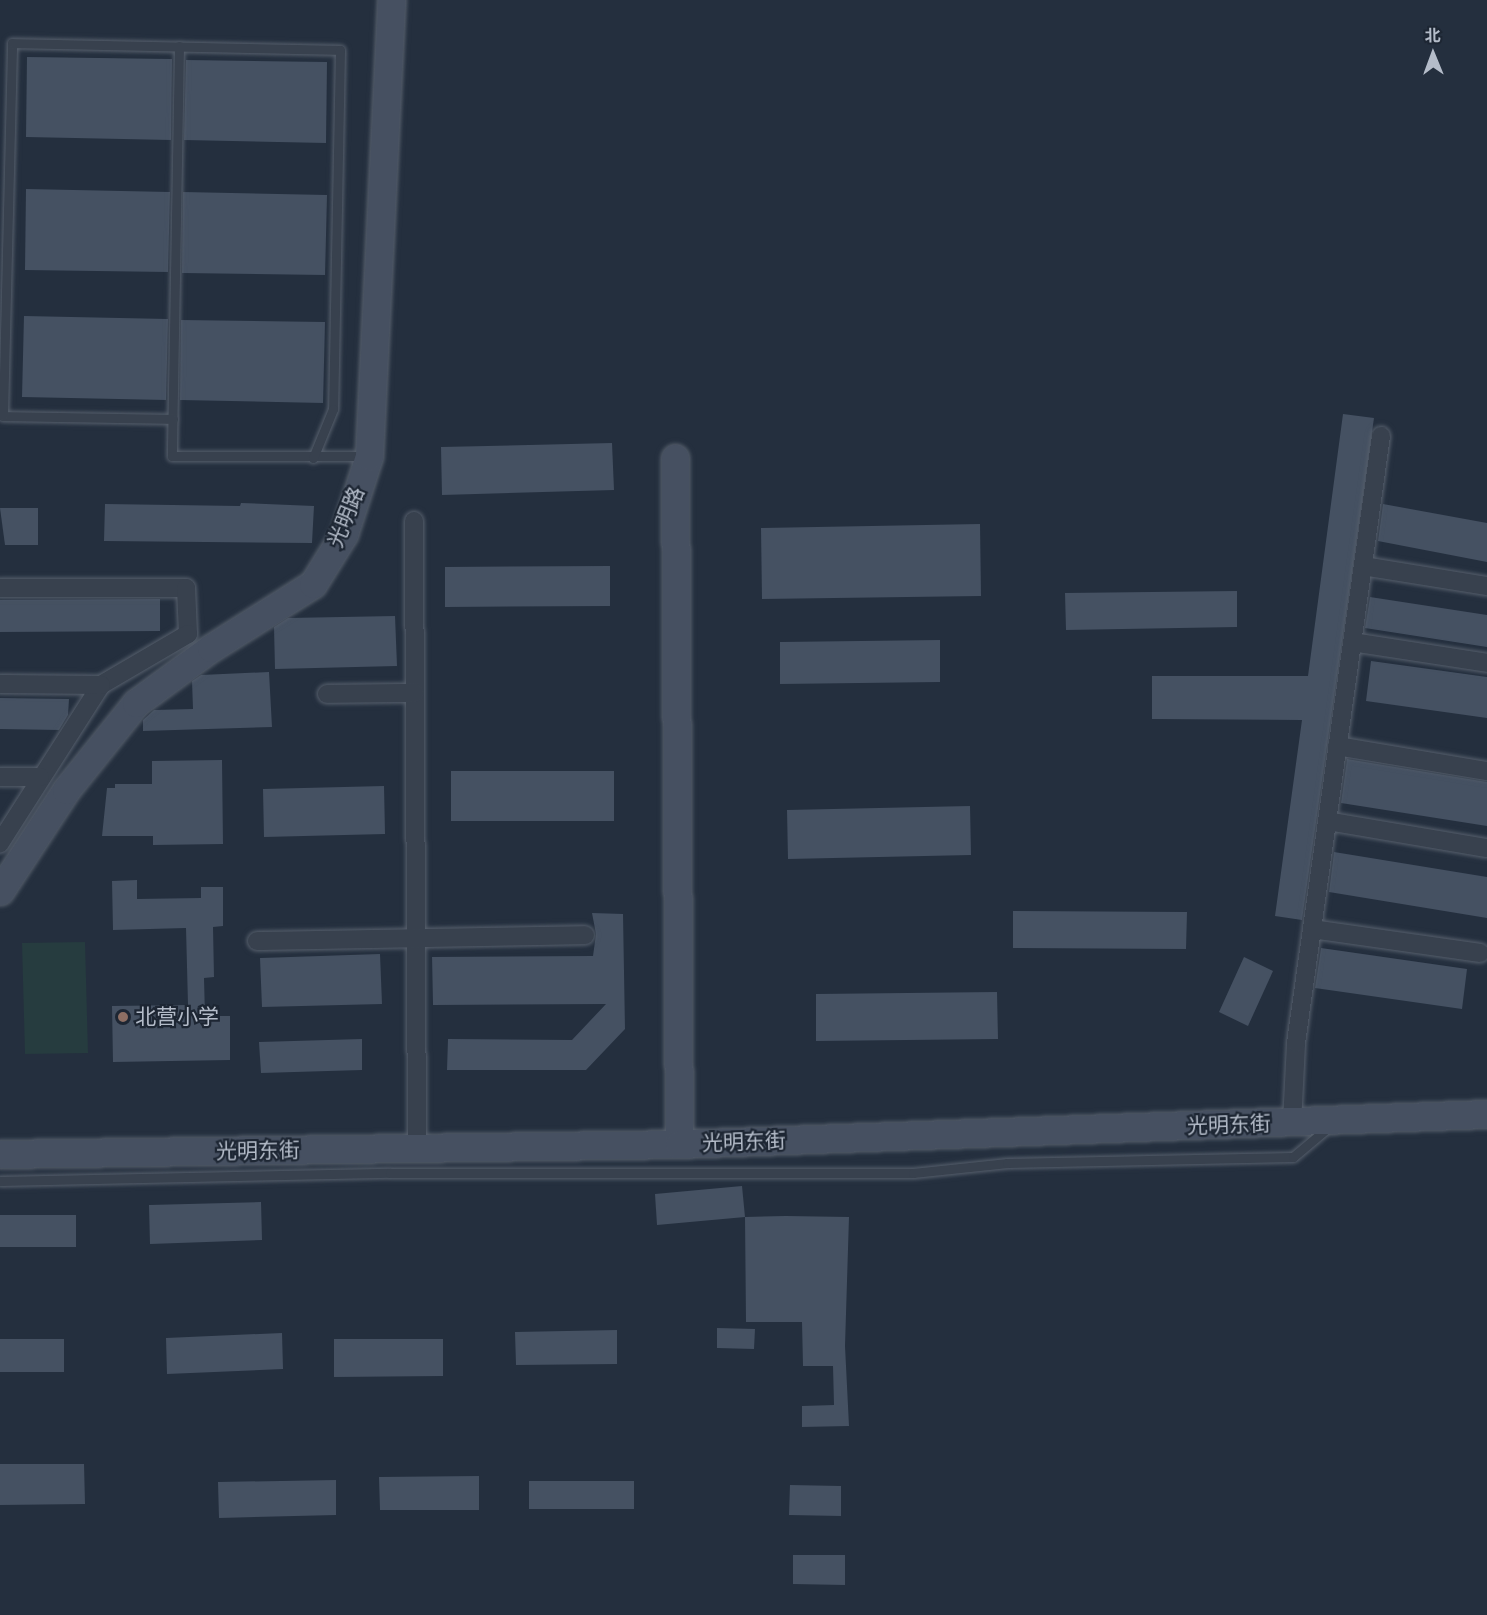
<!DOCTYPE html>
<meta charset="utf-8">
<style>
body{margin:0}
#map{position:relative;width:1487px;height:1615px;overflow:hidden;background:#242f3e;font-family:Roboto,"Noto Sans SC",sans-serif}
div>[style]{position:absolute}
.green>*{inset:0;background:#263c3f}
.building>*{inset:0;background:#455162}
.roads{filter:drop-shadow(0 0 2px #565f6c) drop-shadow(0 0 2px #565f6c)}
.lane>*{height:9px;margin:-4.5px;padding:0 4.5px;transform-origin:4.5px;border-radius:4.5px;background:#38414e}
.street>*{height:18px;margin:-9px;padding:0 9px;transform-origin:9px;border-radius:9px;background:#38414e}
.secondary>*{height:27px;margin:-13.5px;padding:0 13.5px;transform-origin:13.5px;border-radius:13.5px;background:#465061}
.dots>*{width:16px;height:16px;translate:-50% -50%;box-sizing:border-box;border:3px solid #1d2633;border-radius:50%}
span{translate:-50% -50%;white-space:nowrap;text-align:center;line-height:1.15;-webkit-text-stroke:4.5px #1d2633;paint-order:stroke}
.street-label{font-size:21px;color:#b4bcc9}
.poi-label{font-size:21px;color:#b4bcc9}
.left{translate:0 -50%;text-align:left}
.north{position:absolute;left:1403px;top:24px;width:60px;height:60px;-webkit-text-stroke:4px #1d2633;paint-order:stroke;rotate:359deg;font-size:16px;font-weight:700;line-height:24px;text-align:center;color:#b4bcc9}
.north::after{content:'';display:block;margin:auto;width:21px;height:27px;background:#b4bcc9;clip-path:polygon(50% 0,100% 100%,50% 72%,0 100%)}
</style>
<div id="map">
<div class="green">
<div style="clip-path:polygon(85px 942px,88px 1053px,25px 1054px,22px 943px)"></div>
</div>
<div class="building">
<div style="clip-path:polygon(27px 57px,172px 59px,171px 140px,26px 137px)"></div>
<div style="clip-path:polygon(186px 60px,327px 62px,326px 143px,184px 140px)"></div>
<div style="clip-path:polygon(26px 189px,170px 192px,168px 272px,25px 270px)"></div>
<div style="clip-path:polygon(183px 192px,327px 195px,325px 275px,182px 273px)"></div>
<div style="clip-path:polygon(24px 316px,168px 319px,166px 400px,22px 397px)"></div>
<div style="clip-path:polygon(181px 320px,325px 322px,323px 403px,180px 400px)"></div>
<div style="clip-path:polygon(1343px 414px,1374px 418px,1302px 920px,1275px 916px,1302px 720px,1152px 719px,1152px 676px,1308px 676px)"></div>
<div style="clip-path:polygon(612px 443px,614px 490px,442px 495px,441px 447px)"></div>
<div style="clip-path:polygon(241px 503px,314px 506px,312px 543px,104px 541px,105px 504px,240px 506px)"></div>
<div style="clip-path:polygon(1383px 504px,1487px 523px,1487px 562px,1378px 541px)"></div>
<div style="clip-path:polygon(0 508px,38px 508px,38px 545px,5px 545px)"></div>
<div style="clip-path:polygon(980px 524px,981px 596px,762px 599px,761px 528px)"></div>
<div style="clip-path:polygon(610px 566px,610px 606px,445px 607px,445px 567px)"></div>
<div style="clip-path:polygon(1237px 591px,1237px 627px,1066px 630px,1065px 593px)"></div>
<div style="clip-path:polygon(1370px 597px,1487px 615px,1487px 647px,1365px 628px)"></div>
<div style="clip-path:polygon(160px 599px,160px 631px,0 632px,0 600px)"></div>
<div style="clip-path:polygon(395px 616px,397px 666px,275px 669px,274px 627px,288px 618px)"></div>
<div style="clip-path:polygon(940px 640px,940px 682px,780px 684px,780px 642px)"></div>
<div style="clip-path:polygon(1371px 661px,1487px 677px,1487px 718px,1366px 701px)"></div>
<div style="clip-path:polygon(269px 672px,272px 727px,143px 731px,143px 720px,154px 710px,193px 709px,192px 681px,201px 675px)"></div>
<div style="clip-path:polygon(0 698px,69px 699px,68px 715px,59px 730px,0 729px)"></div>
<div style="clip-path:polygon(1347px 759px,1487px 782px,1487px 826px,1341px 803px)"></div>
<div style="clip-path:polygon(222px 760px,223px 844px,153px 845px,153px 836px,102px 836px,107px 788px,115px 788px,115px 784px,152px 784px,152px 761px)"></div>
<div style="clip-path:polygon(451px 771px,614px 771px,614px 821px,451px 821px)"></div>
<div style="clip-path:polygon(384px 786px,385px 834px,264px 837px,263px 789px)"></div>
<div style="clip-path:polygon(970px 806px,971px 855px,788px 859px,787px 810px)"></div>
<div style="clip-path:polygon(1334px 852px,1487px 877px,1487px 918px,1329px 892px)"></div>
<div style="clip-path:polygon(137px 880px,137px 899px,201px 898px,201px 887px,223px 887px,223px 926px,213px 927px,214px 977px,204px 978px,205px 1016px,230px 1016px,230px 1060px,113px 1062px,112px 1006px,188px 1005px,186px 928px,113px 930px,112px 881px)"></div>
<div style="clip-path:polygon(1013px 911px,1187px 912px,1186px 949px,1013px 948px)"></div>
<div style="clip-path:polygon(592px 913px,623px 914px,625px 1029px,586px 1070px,447px 1070px,448px 1039px,572px 1040px,606px 1004px,433px 1005px,432px 957px,593px 956px,596px 934px)"></div>
<div style="clip-path:polygon(1321px 948px,1467px 969px,1462px 1009px,1315px 988px)"></div>
<div style="clip-path:polygon(380px 954px,382px 1004px,262px 1007px,260px 958px)"></div>
<div style="clip-path:polygon(1244px 957px,1273px 971px,1248px 1026px,1219px 1012px)"></div>
<div style="clip-path:polygon(997px 992px,998px 1039px,816px 1041px,816px 994px)"></div>
<div style="clip-path:polygon(362px 1039px,362px 1070px,261px 1073px,259px 1042px)"></div>
<div style="clip-path:polygon(742px 1186px,745px 1217px,657px 1225px,655px 1194px)"></div>
<div style="clip-path:polygon(261px 1202px,262px 1240px,150px 1244px,149px 1205px)"></div>
<div style="clip-path:polygon(0 1215px,76px 1215px,76px 1247px,0 1247px)"></div>
<div style="clip-path:polygon(786px 1216px,849px 1217px,845px 1346px,849px 1426px,802px 1427px,802px 1406px,834px 1405px,833px 1366px,803px 1366px,802px 1322px,746px 1322px,745px 1217px)"></div>
<div style="clip-path:polygon(717px 1328px,755px 1329px,754px 1349px,717px 1348px)"></div>
<div style="clip-path:polygon(617px 1330px,617px 1364px,516px 1365px,515px 1332px)"></div>
<div style="clip-path:polygon(282px 1333px,283px 1369px,167px 1374px,166px 1338px)"></div>
<div style="clip-path:polygon(0 1339px,64px 1339px,64px 1372px,0 1372px)"></div>
<div style="clip-path:polygon(334px 1339px,443px 1339px,443px 1376px,334px 1377px)"></div>
<div style="clip-path:polygon(0 1464px,84px 1464px,85px 1504px,0 1505px)"></div>
<div style="clip-path:polygon(479px 1476px,479px 1510px,380px 1510px,379px 1477px)"></div>
<div style="clip-path:polygon(336px 1480px,336px 1515px,219px 1518px,218px 1482px)"></div>
<div style="clip-path:polygon(529px 1481px,634px 1481px,634px 1509px,529px 1509px)"></div>
<div style="clip-path:polygon(790px 1485px,841px 1486px,841px 1516px,789px 1515px)"></div>
<div style="clip-path:polygon(793px 1555px,845px 1555px,845px 1585px,793px 1584px)"></div>
</div>
<div class="roads">
<div class="lane">
<div style="left:179px;top:46px;width:410px;rotate:91deg"></div>
<div style="left:172px;top:456px;width:194px"></div>
<div style="left:173px;top:419px;width:170px;rotate:-179deg"></div>
<div style="left:3px;top:416px;width:373px;rotate:-88.6deg"></div>
<div style="left:12px;top:43px;width:328px;rotate:1.2deg"></div>
<div style="left:340px;top:50px;width:359px;rotate:91.1deg"></div>
<div style="left:333px;top:409px;width:53px;rotate:112.2deg"></div>
<div style="left:0;top:1181px;width:390px;rotate:-1.2deg"></div>
<div style="left:390px;top:1173px;width:523px"></div>
<div style="left:913px;top:1173px;width:95px;rotate:-6.1deg"></div>
<div style="left:1007px;top:1163px;width:286px;rotate:-1.2deg"></div>
<div style="left:1293px;top:1157px;width:48px;rotate:-40deg"></div>
</div>
<div class="street">
<div style="left:414px;top:521px;width:629px;rotate:89.73deg"></div>
<div style="left:1363px;top:566px;width:126px;rotate:9.2deg"></div>
<div style="left:0;top:588px;width:186px"></div>
<div style="left:186px;top:588px;width:46px;rotate:87.5deg"></div>
<div style="left:188px;top:634px;width:101px;rotate:149.6deg"></div>
<div style="left:101px;top:685px;width:188px;rotate:122.6deg"></div>
<div style="left:1352px;top:642px;width:137px;rotate:8.8deg"></div>
<div style="left:0;top:684px;width:101px;rotate:0.6deg"></div>
<div style="left:327px;top:694px;width:88px;rotate:-0.7deg"></div>
<div style="left:1337px;top:746px;width:152px;rotate:9.5deg"></div>
<div style="left:0;top:777px;width:40px"></div>
<div style="left:1327px;top:821px;width:162px;rotate:9.6deg"></div>
<div style="left:1312px;top:929px;width:170px;rotate:8.1deg"></div>
<div style="left:257px;top:941px;width:328px;rotate:-1deg"></div>
<div style="left:1292px;top:1123px;width:80px;rotate:-87.1deg"></div>
<div style="left:1296px;top:1043px;width:613px;rotate:-82.03deg"></div>
</div>
<div class="secondary">
<div style="left:675px;top:458px;width:686px;rotate:89.67deg"></div>
<div style="left:0;top:891px;width:121px;rotate:-56.8deg"></div>
<div style="left:66px;top:790px;width:112px;rotate:-51.2deg"></div>
<div style="left:136px;top:703px;width:93px;rotate:-36.3deg"></div>
<div style="left:211px;top:648px;width:120px;rotate:-32.1deg"></div>
<div style="left:313px;top:584px;width:59px;rotate:-58.2deg"></div>
<div style="left:344px;top:534px;width:82px;rotate:-72.2deg"></div>
<div style="left:369px;top:456px;width:457px;rotate:-87.2deg"></div>
<div style="left:0;top:1154px;width:679px;rotate:-0.84deg"></div>
<div style="left:679px;top:1144px;width:809px;rotate:-2.13deg"></div>
</div>
</div>
<div class="dots">
<div style="left:123px;top:1017px;background:#8d6e63"></div>
</div>
<div class="street-label">
<span style="left:346px;top:517px;rotate:-68deg">光明路</span>
<span style="left:1229px;top:1125px;rotate:-2deg">光明东街</span>
<span style="left:744px;top:1142px;rotate:-2deg">光明东街</span>
<span style="left:258px;top:1151px;rotate:-1deg">光明东街</span>
</div>
<div class="poi-label">
<span class="left" style="left:135px;top:1017px">北营小学</span>
</div>
<div class="north">北</div>
</div>
